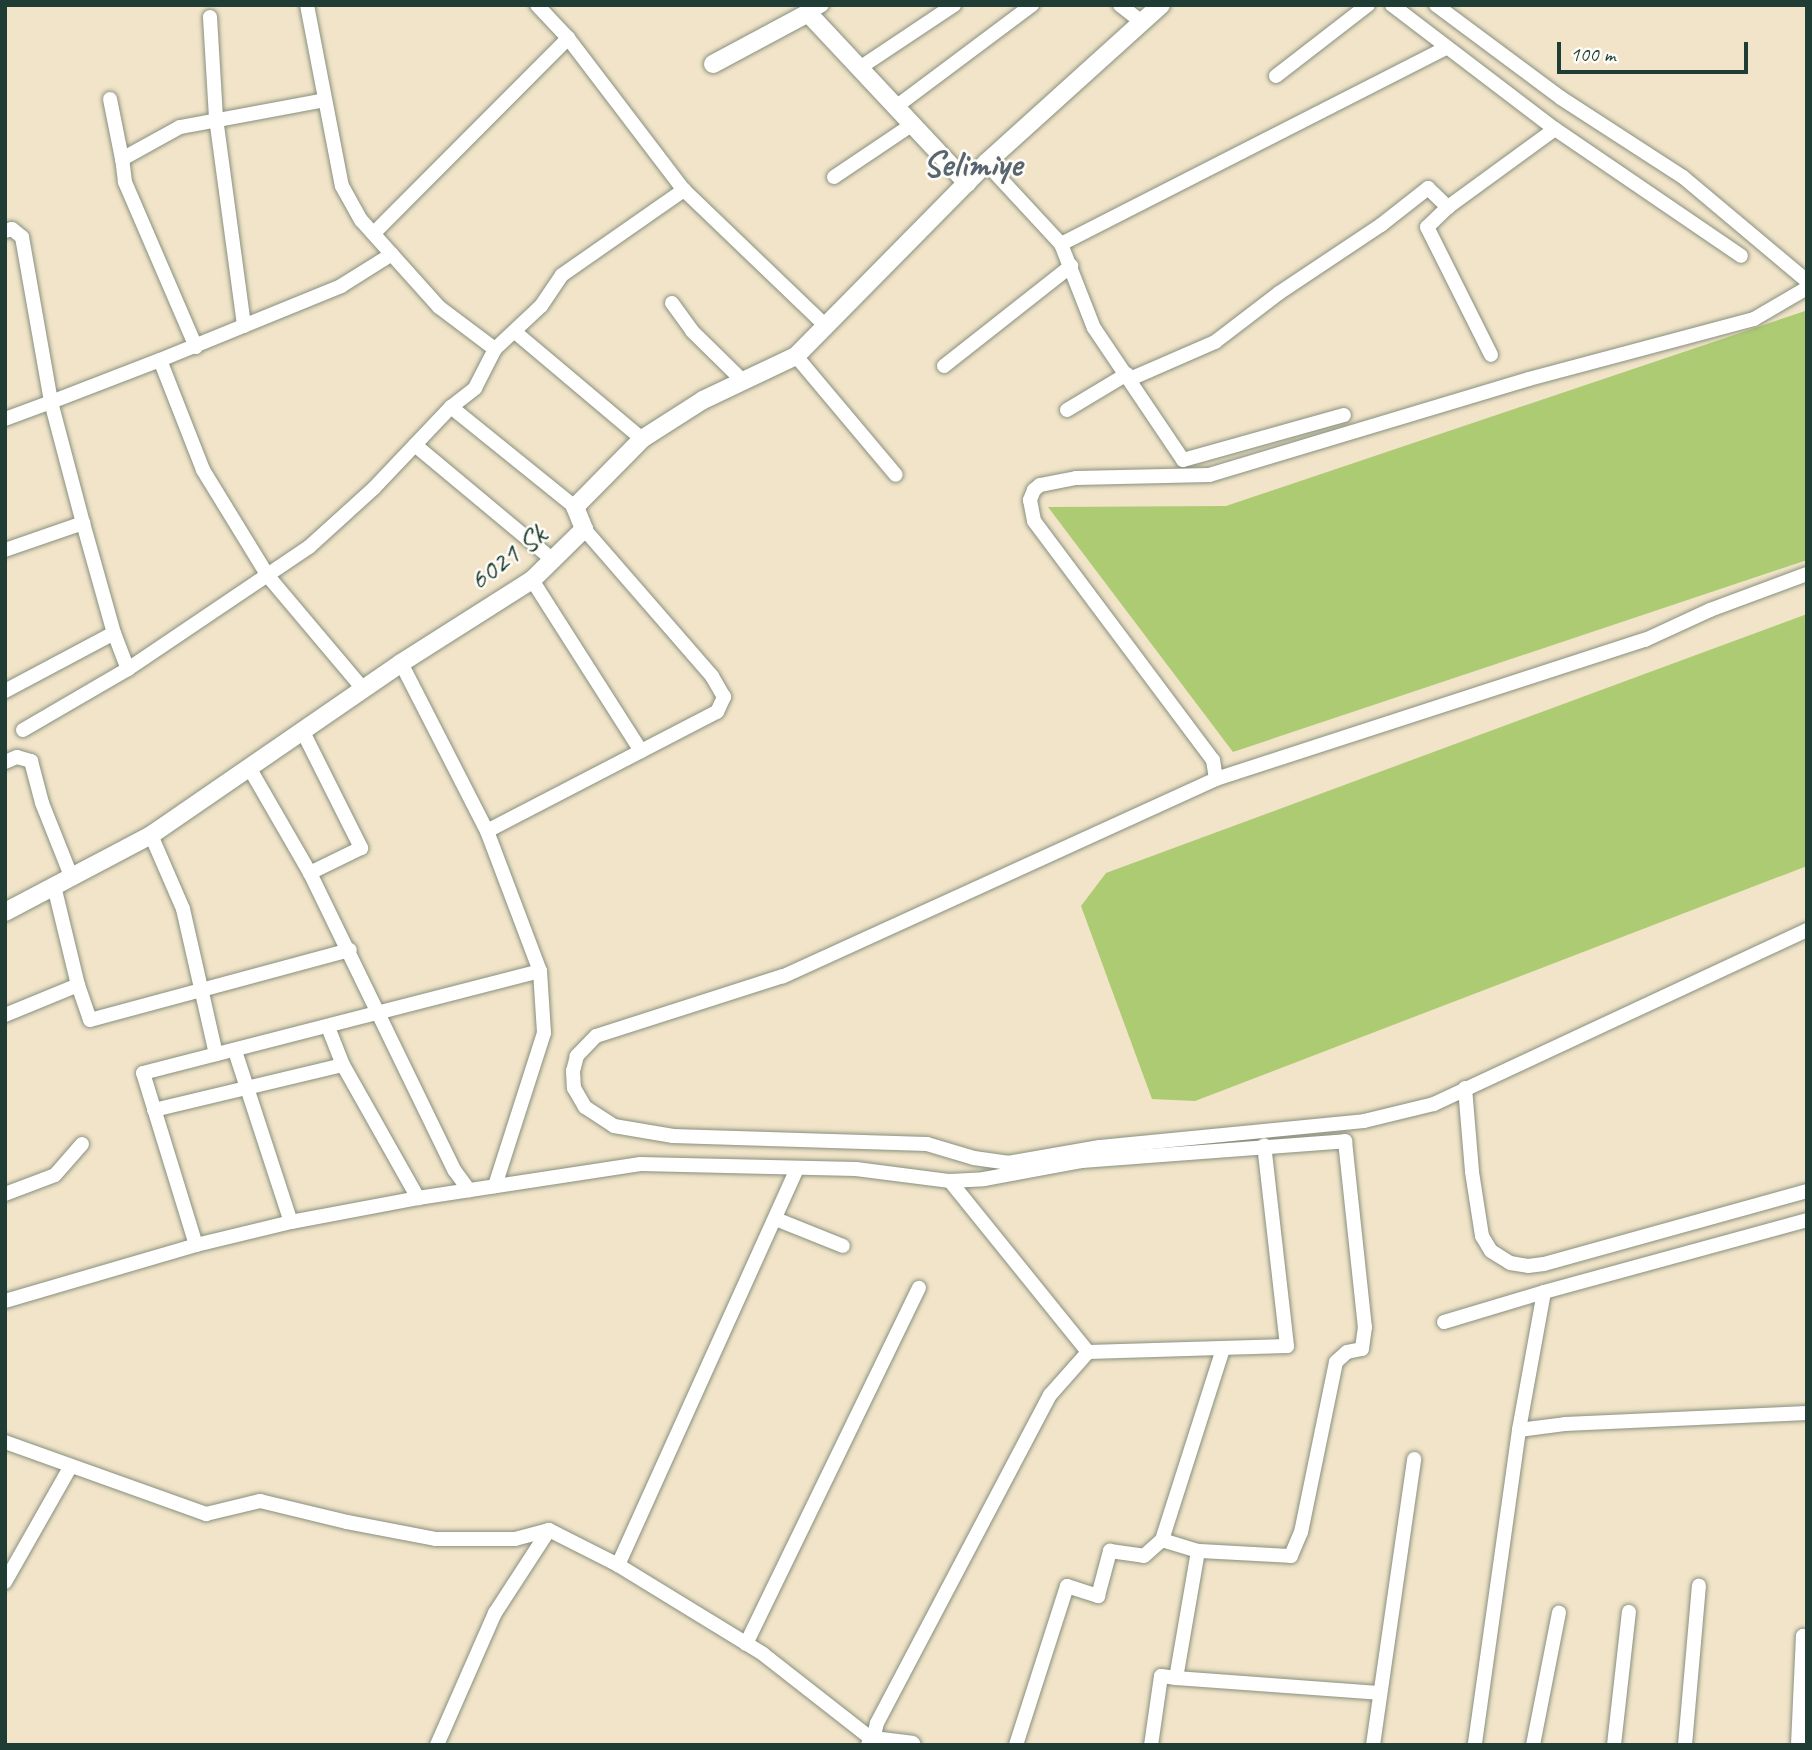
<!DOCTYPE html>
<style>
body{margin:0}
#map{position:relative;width:1812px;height:1750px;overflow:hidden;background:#f1e4c9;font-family:Caveat,sans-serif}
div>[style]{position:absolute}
.green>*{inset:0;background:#adcb72}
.roads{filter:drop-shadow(0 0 2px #88907e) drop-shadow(0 0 2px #88907e)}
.minor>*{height:14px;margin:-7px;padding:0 7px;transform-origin:7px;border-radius:7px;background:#fff}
.tertiary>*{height:18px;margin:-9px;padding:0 9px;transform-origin:9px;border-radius:9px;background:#fff}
span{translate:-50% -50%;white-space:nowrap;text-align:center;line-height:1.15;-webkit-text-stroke:5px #fdfcf7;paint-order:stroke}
.street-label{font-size:30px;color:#1f3d34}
.district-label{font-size:37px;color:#58646f;font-weight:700}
.frame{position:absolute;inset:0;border:7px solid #1f3d34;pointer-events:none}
.scale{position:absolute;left:1557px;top:42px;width:191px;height:32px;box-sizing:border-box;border:4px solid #1f3d34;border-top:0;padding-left:9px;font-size:21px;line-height:24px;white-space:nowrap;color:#1f3d34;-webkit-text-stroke:5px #fdfcf7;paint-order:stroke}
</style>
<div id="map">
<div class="green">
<div style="clip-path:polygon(1805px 311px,1807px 560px,1233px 752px,1048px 507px,1226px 506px)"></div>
<div style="clip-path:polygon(1807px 614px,1807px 866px,1195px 1101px,1152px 1099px,1081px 906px,1106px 873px)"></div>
</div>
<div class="roads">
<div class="minor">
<div style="left:307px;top:5px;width:184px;rotate:79.1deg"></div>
<div style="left:342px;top:186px;width:39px;rotate:61deg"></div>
<div style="left:361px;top:220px;width:117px;rotate:48.1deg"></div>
<div style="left:439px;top:307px;width:70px;rotate:36.9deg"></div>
<div style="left:537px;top:5px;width:45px;rotate:46.8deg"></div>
<div style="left:568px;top:38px;width:191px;rotate:52.7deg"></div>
<div style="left:684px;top:190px;width:195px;rotate:43.8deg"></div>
<div style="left:1120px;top:5px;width:28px;rotate:38deg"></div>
<div style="left:1392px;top:5px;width:205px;rotate:37.3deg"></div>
<div style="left:1555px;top:129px;width:225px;rotate:34.3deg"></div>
<div style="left:1436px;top:5px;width:156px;rotate:36.6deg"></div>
<div style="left:1561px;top:98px;width:145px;rotate:32.9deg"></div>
<div style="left:1683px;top:177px;width:162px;rotate:40deg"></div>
<div style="left:808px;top:13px;width:16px;rotate:-30deg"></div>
<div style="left:210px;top:17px;width:101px;rotate:86.6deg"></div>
<div style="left:216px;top:118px;width:210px;rotate:82.3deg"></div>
<div style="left:861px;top:67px;width:112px;rotate:-33.7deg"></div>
<div style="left:1276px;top:76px;width:116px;rotate:-37.7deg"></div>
<div style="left:110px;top:99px;width:61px;rotate:78.7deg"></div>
<div style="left:897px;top:106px;width:169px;rotate:-36.8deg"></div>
<div style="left:986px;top:163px;width:110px;rotate:47.2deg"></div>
<div style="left:1061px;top:244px;width:90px;rotate:68.6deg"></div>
<div style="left:1094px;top:328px;width:159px;rotate:56deg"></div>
<div style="left:1183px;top:460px;width:167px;rotate:-15.6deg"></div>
<div style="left:834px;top:177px;width:95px;rotate:-33.9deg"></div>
<div style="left:1448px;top:207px;width:29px;rotate:136deg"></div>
<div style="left:1427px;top:227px;width:143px;rotate:63.4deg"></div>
<div style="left:5px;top:231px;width:7px;rotate:-16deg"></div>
<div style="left:12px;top:229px;width:13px;rotate:39deg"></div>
<div style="left:22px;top:237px;width:168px;rotate:80deg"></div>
<div style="left:51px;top:402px;width:117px;rotate:-21.1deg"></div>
<div style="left:160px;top:360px;width:118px;rotate:68.6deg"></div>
<div style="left:203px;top:470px;width:124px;rotate:58.5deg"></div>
<div style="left:268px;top:576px;width:148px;rotate:49.9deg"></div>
<div style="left:375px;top:232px;width:274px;rotate:-45.1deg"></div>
<div style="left:1061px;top:244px;width:432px;rotate:-27deg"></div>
<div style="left:1807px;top:288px;width:61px;rotate:149.7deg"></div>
<div style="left:1754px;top:319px;width:233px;rotate:165.1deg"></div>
<div style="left:1529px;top:379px;width:333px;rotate:163.3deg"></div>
<div style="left:1210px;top:475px;width:134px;rotate:178.7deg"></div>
<div style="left:1076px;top:478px;width:37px;rotate:169deg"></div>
<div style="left:1040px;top:485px;width:8px;rotate:140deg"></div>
<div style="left:1034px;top:490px;width:11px;rotate:112deg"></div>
<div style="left:1030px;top:500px;width:21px;rotate:79deg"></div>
<div style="left:1034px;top:521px;width:299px;rotate:53.2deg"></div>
<div style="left:1213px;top:760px;width:19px;rotate:81deg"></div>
<div style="left:1216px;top:779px;width:476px;rotate:155.5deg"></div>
<div style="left:783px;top:976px;width:196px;rotate:162.2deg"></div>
<div style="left:596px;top:1036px;width:28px;rotate:134deg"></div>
<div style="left:577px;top:1056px;width:16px;rotate:105deg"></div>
<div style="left:573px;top:1071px;width:17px;rotate:87deg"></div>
<div style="left:574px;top:1088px;width:22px;rotate:60deg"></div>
<div style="left:585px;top:1107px;width:35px;rotate:33deg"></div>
<div style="left:614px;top:1126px;width:60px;rotate:9.6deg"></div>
<div style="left:673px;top:1136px;width:254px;rotate:1.8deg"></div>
<div style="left:927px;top:1144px;width:49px;rotate:16.6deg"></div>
<div style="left:974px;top:1158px;width:34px;rotate:8deg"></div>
<div style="left:1008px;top:1163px;width:93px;rotate:-9.9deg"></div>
<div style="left:1100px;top:1147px;width:265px;rotate:-5.6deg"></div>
<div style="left:1364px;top:1121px;width:72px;rotate:-13.7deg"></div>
<div style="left:1434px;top:1104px;width:412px;rotate:-25deg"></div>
<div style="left:672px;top:303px;width:34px;rotate:54deg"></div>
<div style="left:692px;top:331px;width:71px;rotate:44.4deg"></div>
<div style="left:515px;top:332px;width:166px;rotate:40.1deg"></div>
<div style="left:196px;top:347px;width:180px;rotate:-113.3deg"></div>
<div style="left:125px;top:182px;width:23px;rotate:-97deg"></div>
<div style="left:122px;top:159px;width:66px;rotate:-28.9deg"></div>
<div style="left:180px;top:127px;width:147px;rotate:-10.5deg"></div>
<div style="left:796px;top:356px;width:155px;rotate:50deg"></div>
<div style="left:160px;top:360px;width:196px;rotate:-22.2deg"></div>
<div style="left:341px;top:286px;width:60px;rotate:-32.1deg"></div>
<div style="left:944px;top:366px;width:162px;rotate:-38.2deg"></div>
<div style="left:1130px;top:379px;width:93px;rotate:-23.5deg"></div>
<div style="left:1215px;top:342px;width:81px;rotate:-37.4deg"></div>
<div style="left:1279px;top:293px;width:123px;rotate:-33.7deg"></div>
<div style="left:1381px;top:225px;width:60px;rotate:-38.2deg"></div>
<div style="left:1428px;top:188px;width:28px;rotate:44deg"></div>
<div style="left:1448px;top:207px;width:132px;rotate:-36.1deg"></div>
<div style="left:451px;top:407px;width:159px;rotate:38.9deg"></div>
<div style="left:1067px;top:410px;width:70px;rotate:-31deg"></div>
<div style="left:5px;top:419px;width:49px;rotate:-20.3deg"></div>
<div style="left:51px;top:402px;width:125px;rotate:75.2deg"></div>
<div style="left:415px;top:445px;width:181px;rotate:39.8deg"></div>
<div style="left:5px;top:550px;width:83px;rotate:-19.1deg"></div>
<div style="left:83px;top:523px;width:114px;rotate:74.3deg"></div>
<div style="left:532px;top:580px;width:203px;rotate:57.5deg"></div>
<div style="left:401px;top:663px;width:189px;rotate:62.9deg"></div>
<div style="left:487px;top:831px;width:150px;rotate:69.3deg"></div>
<div style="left:540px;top:971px;width:62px;rotate:86.3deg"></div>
<div style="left:544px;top:1033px;width:161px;rotate:107.8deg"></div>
<div style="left:5px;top:691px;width:123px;rotate:-28deg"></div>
<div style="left:114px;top:633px;width:39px;rotate:69deg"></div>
<div style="left:128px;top:669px;width:218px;rotate:-34deg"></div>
<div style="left:309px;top:547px;width:88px;rotate:-42.2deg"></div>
<div style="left:374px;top:488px;width:112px;rotate:-46.5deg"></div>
<div style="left:451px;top:407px;width:31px;rotate:-38deg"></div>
<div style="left:475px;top:388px;width:44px;rotate:-62.9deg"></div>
<div style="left:495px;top:349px;width:63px;rotate:-43.1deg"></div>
<div style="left:541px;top:306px;width:37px;rotate:-56deg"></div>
<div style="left:562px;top:275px;width:149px;rotate:-34.9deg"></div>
<div style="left:23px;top:730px;width:121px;rotate:-30.2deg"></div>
<div style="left:303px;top:732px;width:130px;rotate:63.4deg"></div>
<div style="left:361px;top:848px;width:57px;rotate:153.9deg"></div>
<div style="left:5px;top:762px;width:13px;rotate:-23deg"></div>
<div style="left:17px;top:757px;width:15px;rotate:16deg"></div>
<div style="left:31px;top:761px;width:43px;rotate:75.3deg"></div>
<div style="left:42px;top:803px;width:79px;rotate:68.3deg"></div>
<div style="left:250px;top:769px;width:120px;rotate:60deg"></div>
<div style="left:310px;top:873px;width:331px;rotate:64.1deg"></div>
<div style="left:455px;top:1171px;width:24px;rotate:54deg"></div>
<div style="left:1216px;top:779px;width:451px;rotate:-18deg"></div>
<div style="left:1645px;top:640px;width:72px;rotate:-24.8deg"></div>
<div style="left:1710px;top:610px;width:103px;rotate:-20.4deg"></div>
<div style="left:487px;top:831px;width:259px;rotate:-27.4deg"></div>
<div style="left:717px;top:712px;width:17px;rotate:-65deg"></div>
<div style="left:724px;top:697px;width:24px;rotate:-120deg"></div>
<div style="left:712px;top:676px;width:195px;rotate:-131deg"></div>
<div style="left:151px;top:835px;width:81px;rotate:66.6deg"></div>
<div style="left:183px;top:909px;width:149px;rotate:77.2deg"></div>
<div style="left:54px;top:886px;width:102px;rotate:76.4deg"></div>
<div style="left:78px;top:985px;width:37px;rotate:71deg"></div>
<div style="left:90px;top:1020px;width:269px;rotate:-15.1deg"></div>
<div style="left:5px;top:1015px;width:79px;rotate:-22.3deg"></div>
<div style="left:328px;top:1027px;width:41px;rotate:68.5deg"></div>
<div style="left:343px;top:1065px;width:153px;rotate:60.6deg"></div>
<div style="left:235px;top:1051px;width:180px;rotate:71.9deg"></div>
<div style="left:1465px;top:1088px;width:84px;rotate:85.2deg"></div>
<div style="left:1472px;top:1172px;width:65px;rotate:81.1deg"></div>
<div style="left:1482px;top:1236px;width:17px;rotate:59deg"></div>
<div style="left:1491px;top:1251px;width:22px;rotate:32deg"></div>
<div style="left:1510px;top:1263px;width:18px;rotate:9deg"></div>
<div style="left:1528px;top:1266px;width:16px;rotate:-7deg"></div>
<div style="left:1544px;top:1264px;width:273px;rotate:-15.5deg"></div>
<div style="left:154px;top:1110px;width:194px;rotate:-13.4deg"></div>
<div style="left:950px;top:1181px;width:220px;rotate:51.1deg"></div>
<div style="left:5px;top:1194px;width:53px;rotate:-20.8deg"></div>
<div style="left:55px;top:1175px;width:41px;rotate:-48.9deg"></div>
<div style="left:776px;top:1219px;width:72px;rotate:21.9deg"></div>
<div style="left:196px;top:1245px;width:180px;rotate:-107.1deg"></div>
<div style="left:143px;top:1073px;width:410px;rotate:-14.4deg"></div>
<div style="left:1544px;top:1292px;width:273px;rotate:-15.3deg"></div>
<div style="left:5px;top:1301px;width:199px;rotate:-16.3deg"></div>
<div style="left:196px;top:1245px;width:98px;rotate:-13.6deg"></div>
<div style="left:291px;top:1222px;width:129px;rotate:-10.7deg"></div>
<div style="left:418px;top:1198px;width:225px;rotate:-8.7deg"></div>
<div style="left:640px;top:1164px;width:216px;rotate:1.3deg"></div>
<div style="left:856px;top:1169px;width:95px;rotate:7.3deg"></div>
<div style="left:950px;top:1181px;width:34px;rotate:-3deg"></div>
<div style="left:984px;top:1179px;width:100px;rotate:-10.4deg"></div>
<div style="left:1082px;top:1161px;width:264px;rotate:-4.3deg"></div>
<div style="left:1345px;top:1141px;width:187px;rotate:83.9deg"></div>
<div style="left:1365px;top:1327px;width:22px;rotate:98deg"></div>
<div style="left:1362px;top:1349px;width:15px;rotate:169deg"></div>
<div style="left:1347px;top:1352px;width:15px;rotate:138deg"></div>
<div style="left:1336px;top:1362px;width:174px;rotate:101.6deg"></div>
<div style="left:1301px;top:1532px;width:26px;rotate:113deg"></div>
<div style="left:1291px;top:1556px;width:93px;rotate:-176.9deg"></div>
<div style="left:1198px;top:1551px;width:129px;rotate:99.8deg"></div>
<div style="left:1176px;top:1678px;width:15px;rotate:-172deg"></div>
<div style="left:1161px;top:1676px;width:70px;rotate:98.2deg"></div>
<div style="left:1444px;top:1322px;width:104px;rotate:-16.7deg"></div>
<div style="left:1544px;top:1292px;width:140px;rotate:100.3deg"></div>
<div style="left:1519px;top:1430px;width:318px;rotate:98deg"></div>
<div style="left:1519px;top:1430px;width:46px;rotate:-7.4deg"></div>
<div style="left:1565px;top:1424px;width:242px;rotate:-2.6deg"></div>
<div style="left:5px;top:1442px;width:214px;rotate:19.7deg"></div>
<div style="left:206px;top:1514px;width:56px;rotate:-13.5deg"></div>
<div style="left:260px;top:1501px;width:89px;rotate:13.6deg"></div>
<div style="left:347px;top:1522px;width:91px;rotate:10.8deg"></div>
<div style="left:436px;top:1539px;width:79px"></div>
<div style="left:515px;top:1539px;width:35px;rotate:-15deg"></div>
<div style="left:549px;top:1530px;width:77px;rotate:26.9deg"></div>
<div style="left:618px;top:1565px;width:170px;rotate:31.5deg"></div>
<div style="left:763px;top:1654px;width:140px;rotate:38deg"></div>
<div style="left:873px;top:1740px;width:17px;rotate:-77deg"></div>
<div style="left:877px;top:1723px;width:371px;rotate:-62.2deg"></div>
<div style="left:1050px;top:1395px;width:57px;rotate:-48.5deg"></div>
<div style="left:1088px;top:1352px;width:199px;rotate:-1.7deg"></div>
<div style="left:1287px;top:1346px;width:202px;rotate:-96.5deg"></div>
<div style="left:1162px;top:1540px;width:38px;rotate:17deg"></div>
<div style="left:618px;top:1565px;width:435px;rotate:-65.7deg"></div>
<div style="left:5px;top:1582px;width:133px;rotate:-60.4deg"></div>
<div style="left:746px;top:1644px;width:396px;rotate:-64.1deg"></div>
<div style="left:1176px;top:1678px;width:203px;rotate:4.2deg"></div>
<div style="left:437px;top:1745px;width:144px;rotate:-66.3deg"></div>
<div style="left:495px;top:1613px;width:99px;rotate:-57deg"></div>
<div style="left:1016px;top:1745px;width:167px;rotate:-72.2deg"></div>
<div style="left:1067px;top:1586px;width:33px;rotate:18deg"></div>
<div style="left:1098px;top:1596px;width:47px;rotate:-75.1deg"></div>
<div style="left:1110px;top:1551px;width:34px;rotate:8deg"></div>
<div style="left:1144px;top:1556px;width:24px;rotate:-42deg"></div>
<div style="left:1162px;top:1540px;width:201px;rotate:-72.3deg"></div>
<div style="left:1373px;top:1745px;width:289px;rotate:-81.8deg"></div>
<div style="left:1533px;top:1745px;width:135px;rotate:-78.9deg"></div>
<div style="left:1614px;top:1745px;width:134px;rotate:-83.6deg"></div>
<div style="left:1685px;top:1745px;width:160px;rotate:-85deg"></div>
<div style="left:1798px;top:1745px;width:109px;rotate:-87.4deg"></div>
<div style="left:1803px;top:1636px;width:4px;rotate:14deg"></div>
</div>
<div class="tertiary">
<div style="left:713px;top:64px;width:108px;rotate:-28.2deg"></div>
<div style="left:808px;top:13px;width:233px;rotate:46.9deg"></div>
<div style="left:5px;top:912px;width:165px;rotate:-27.8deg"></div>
<div style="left:151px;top:835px;width:303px;rotate:-34.5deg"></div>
<div style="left:401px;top:663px;width:155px;rotate:-32.4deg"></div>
<div style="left:532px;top:580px;width:73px;rotate:-44.4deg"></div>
<div style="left:584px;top:529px;width:24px;rotate:-112deg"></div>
<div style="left:575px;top:507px;width:95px;rotate:-45.4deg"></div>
<div style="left:642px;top:439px;width:72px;rotate:-32.6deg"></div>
<div style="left:703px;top:400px;width:103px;rotate:-25.3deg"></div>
<div style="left:796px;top:356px;width:271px;rotate:-45.4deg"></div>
<div style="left:986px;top:163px;width:236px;rotate:-42.1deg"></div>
<div style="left:870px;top:1745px;width:6px;rotate:-59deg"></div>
<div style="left:873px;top:1740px;width:39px;rotate:7deg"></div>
</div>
</div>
<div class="street-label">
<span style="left:507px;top:557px;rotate:-37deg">6021 Sk</span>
</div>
<div class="district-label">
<span style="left:972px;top:164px">Selimiye</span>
</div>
<div class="frame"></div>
<div class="scale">100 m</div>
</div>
